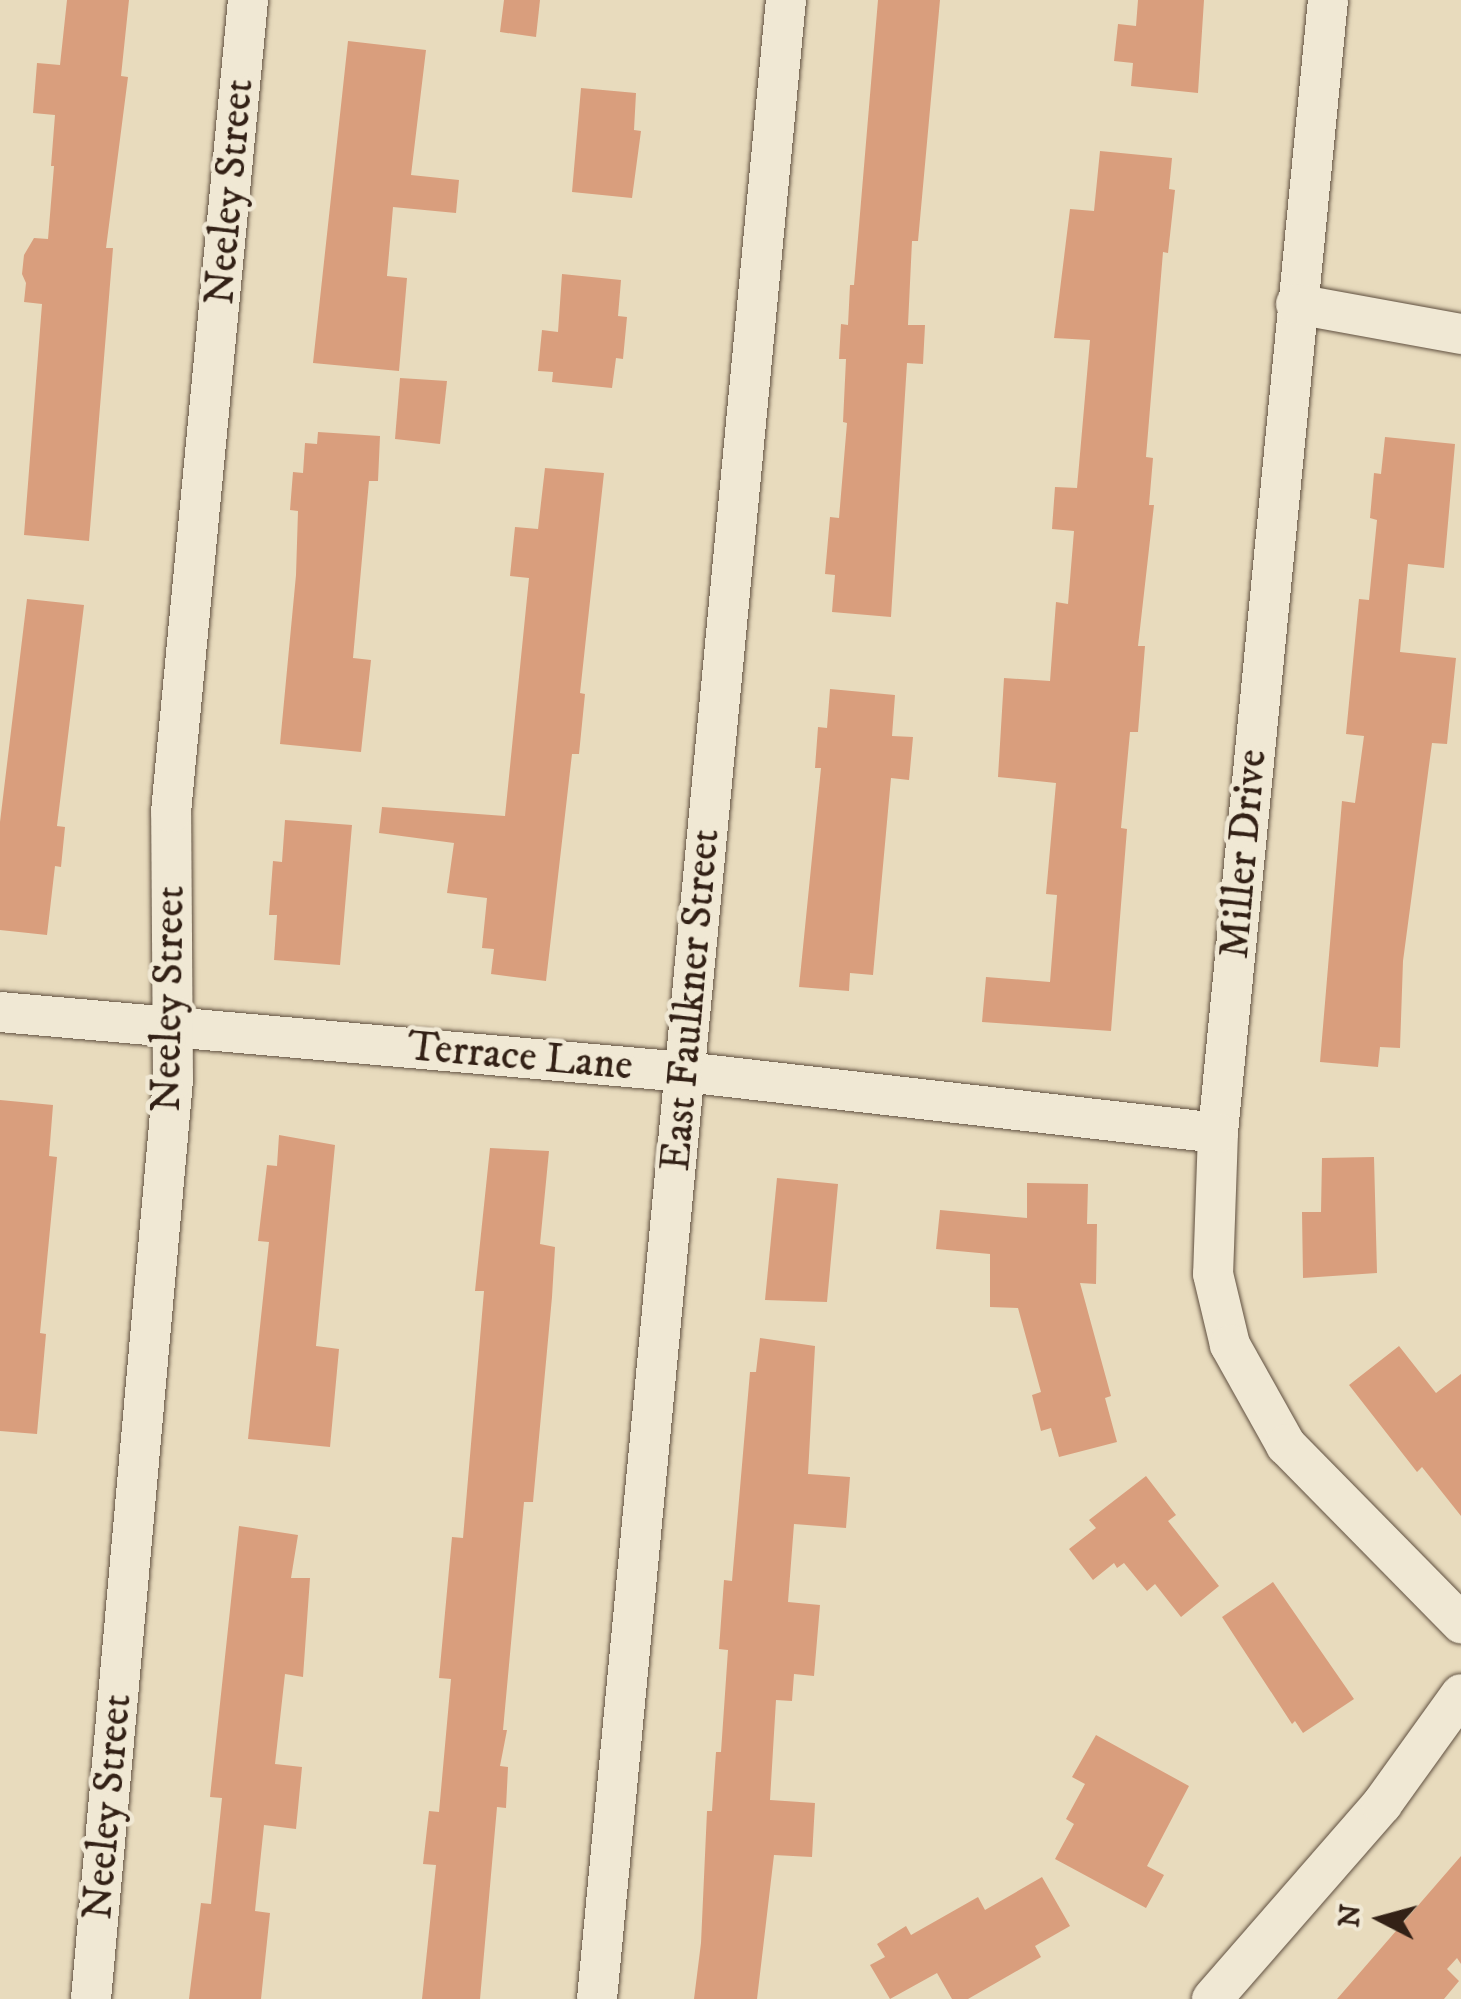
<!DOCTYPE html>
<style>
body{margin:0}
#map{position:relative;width:1461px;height:1999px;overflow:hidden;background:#e8dbbd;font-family:"IM FELL DW Pica",serif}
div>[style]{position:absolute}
.building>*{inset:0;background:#d99e7d}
.roads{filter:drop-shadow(0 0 2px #605040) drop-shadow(0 0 2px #605040)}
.street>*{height:40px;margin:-20px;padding:0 20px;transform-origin:20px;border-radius:20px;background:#f0e8d4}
span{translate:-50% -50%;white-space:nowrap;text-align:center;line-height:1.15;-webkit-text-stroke:9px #f0e8d4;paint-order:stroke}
.street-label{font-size:42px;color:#332116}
.north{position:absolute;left:1331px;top:1869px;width:100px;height:100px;-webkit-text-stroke:8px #f0e8d4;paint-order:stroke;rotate:276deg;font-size:28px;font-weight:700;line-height:40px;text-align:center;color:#332116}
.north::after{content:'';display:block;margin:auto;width:35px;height:45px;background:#332116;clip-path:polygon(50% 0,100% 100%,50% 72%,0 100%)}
</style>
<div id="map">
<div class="building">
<div style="clip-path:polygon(67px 0,129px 0,121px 76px,128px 77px,106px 248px,113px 248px,89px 541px,24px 535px,42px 304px,24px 302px,26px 283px,22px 274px,24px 255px,34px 238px,48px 239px,54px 166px,51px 166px,55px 115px,33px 113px,37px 63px,60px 65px)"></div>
<div style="clip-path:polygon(504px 0,540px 0,536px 37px,500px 32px)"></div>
<div style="clip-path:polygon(878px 0,940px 0,918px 241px,912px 241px,908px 325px,925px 325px,923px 364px,907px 363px,891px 617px,832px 612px,835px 575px,825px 574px,830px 517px,839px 518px,847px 423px,843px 422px,846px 359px,839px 359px,841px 324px,848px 325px,850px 285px,854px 285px)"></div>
<div style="clip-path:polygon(1138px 0,1204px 0,1198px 93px,1131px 86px,1133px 63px,1114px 61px,1118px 24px,1136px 26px)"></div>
<div style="clip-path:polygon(348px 41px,426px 50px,411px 175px,459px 180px,456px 213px,393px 207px,387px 276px,407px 278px,399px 371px,313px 363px)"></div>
<div style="clip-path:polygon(581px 88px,636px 93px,634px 130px,641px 131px,632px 198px,572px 192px)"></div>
<div style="clip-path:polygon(1100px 151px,1172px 158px,1169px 189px,1175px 190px,1168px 253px,1163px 252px,1146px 457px,1153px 458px,1149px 505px,1154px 505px,1138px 646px,1145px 646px,1138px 732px,1130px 732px,1121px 828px,1127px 829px,1111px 1031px,982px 1022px,986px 977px,1050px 982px,1057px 895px,1046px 894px,1056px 783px,998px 777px,1004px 678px,1050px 681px,1056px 602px,1068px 604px,1074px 531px,1052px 529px,1055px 487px,1077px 488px,1090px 340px,1054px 338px,1070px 209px,1094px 211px)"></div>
<div style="clip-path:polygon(562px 274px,621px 280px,618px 316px,627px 317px,623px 359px,616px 358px,612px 388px,552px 382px,553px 372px,538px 371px,542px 330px,558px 332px)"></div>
<div style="clip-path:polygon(400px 378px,447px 381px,440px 444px,395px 439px)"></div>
<div style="clip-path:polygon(318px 432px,380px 436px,378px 481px,369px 481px,353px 658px,371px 660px,361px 752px,280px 744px,296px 575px,298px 511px,290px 510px,293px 472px,303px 473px,305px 443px,317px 444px)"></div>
<div style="clip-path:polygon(1385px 437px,1455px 444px,1444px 568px,1408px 564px,1400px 652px,1456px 658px,1447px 744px,1432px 743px,1403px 961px,1400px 1048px,1380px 1047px,1378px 1067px,1320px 1062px,1342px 801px,1355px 803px,1364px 736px,1346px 734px,1359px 599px,1369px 600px,1377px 520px,1370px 518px,1374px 473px,1381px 474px)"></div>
<div style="clip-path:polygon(545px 468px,604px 473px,580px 693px,585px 694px,579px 754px,572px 754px,546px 981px,491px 974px,494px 949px,482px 948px,487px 898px,447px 893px,454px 843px,379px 833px,382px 807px,505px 816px,529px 578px,510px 576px,515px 527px,538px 529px)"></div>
<div style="clip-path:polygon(27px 599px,84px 605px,57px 826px,65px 827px,61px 867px,55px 866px,47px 935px,0 930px,0 822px)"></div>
<div style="clip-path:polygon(830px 689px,895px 695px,892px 736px,913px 737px,909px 780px,891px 778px,873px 975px,850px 973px,849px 991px,799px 987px,821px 768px,815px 768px,818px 727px,827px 728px)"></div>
<div style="clip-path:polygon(285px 820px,352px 825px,340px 965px,274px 960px,277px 915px,269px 915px,273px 861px,282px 862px)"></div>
<div style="clip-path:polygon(0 1100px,53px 1105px,49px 1156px,57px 1157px,40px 1333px,46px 1334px,37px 1434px,0 1431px)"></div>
<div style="clip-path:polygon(279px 1135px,335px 1145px,316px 1346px,339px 1349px,330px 1447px,248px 1439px,269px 1242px,258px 1241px,267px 1165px,277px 1166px)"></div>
<div style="clip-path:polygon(490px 1148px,549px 1151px,540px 1244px,555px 1247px,552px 1297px,533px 1502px,524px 1502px,503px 1730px,507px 1730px,500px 1766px,508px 1767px,506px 1808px,497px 1807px,480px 1999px,422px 1999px,436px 1865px,423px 1864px,429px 1811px,439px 1812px,451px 1679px,439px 1678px,452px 1537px,463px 1538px,484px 1291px,475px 1291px)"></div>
<div style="clip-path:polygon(1374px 1157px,1377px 1273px,1303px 1278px,1302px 1212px,1321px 1212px,1322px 1158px)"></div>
<div style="clip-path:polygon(777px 1178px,838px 1184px,827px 1302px,765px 1300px)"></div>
<div style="clip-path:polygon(1027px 1183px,1088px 1184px,1087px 1224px,1097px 1224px,1096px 1284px,1080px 1283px,1111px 1396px,1105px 1398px,1117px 1442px,1059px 1457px,1051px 1428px,1041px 1431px,1032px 1395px,1041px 1392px,1018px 1308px,990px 1307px,990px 1254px,936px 1249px,940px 1210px,1027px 1218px)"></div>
<div style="clip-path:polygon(760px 1338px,815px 1346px,808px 1474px,850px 1477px,846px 1528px,794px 1524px,788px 1602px,820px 1605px,814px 1676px,794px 1674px,792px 1701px,776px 1700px,770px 1800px,815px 1803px,812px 1857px,774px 1855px,757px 1999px,694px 1999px,701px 1943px,707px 1811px,712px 1811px,716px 1752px,721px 1752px,728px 1650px,719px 1649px,724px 1580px,732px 1581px,750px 1372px,756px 1372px)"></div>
<div style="clip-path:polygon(1399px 1346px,1436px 1393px,1461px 1374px,1461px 1516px,1422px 1467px,1417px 1472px,1349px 1385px)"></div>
<div style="clip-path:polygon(1146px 1476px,1176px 1515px,1168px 1521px,1219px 1586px,1181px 1617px,1155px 1584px,1147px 1591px,1124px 1563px,1117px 1568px,1114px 1563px,1093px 1580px,1069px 1549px,1096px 1528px,1089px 1520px)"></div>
<div style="clip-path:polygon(239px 1526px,298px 1535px,291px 1578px,310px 1578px,303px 1677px,285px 1674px,275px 1764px,302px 1767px,296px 1829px,264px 1825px,255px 1911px,270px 1913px,261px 1999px,189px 1999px,201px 1903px,211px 1904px,222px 1798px,210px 1797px)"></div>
<div style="clip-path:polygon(1273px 1582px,1354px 1699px,1303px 1733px,1295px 1721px,1292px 1724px,1222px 1617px)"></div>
<div style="clip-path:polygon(1096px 1735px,1189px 1786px,1147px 1866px,1164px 1875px,1146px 1908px,1055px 1859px,1074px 1824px,1066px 1819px,1085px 1784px,1072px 1777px)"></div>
<div style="clip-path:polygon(1461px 1856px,1461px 1964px,1457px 1958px,1447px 1969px,1459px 1981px,1444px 1999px,1337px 1999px)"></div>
<div style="clip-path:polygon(1042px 1877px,1070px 1926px,1035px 1946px,1041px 1957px,968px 1999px,952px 1999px,937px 1973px,890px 1999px,870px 1965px,885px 1957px,877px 1944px,906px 1926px,911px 1935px,978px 1897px,985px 1910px)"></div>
</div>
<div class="roads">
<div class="street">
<div style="left:1328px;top:0;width:1138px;rotate:95.55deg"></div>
<div style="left:1218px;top:1133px;width:141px;rotate:92deg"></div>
<div style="left:1213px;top:1274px;width:73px;rotate:76.5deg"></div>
<div style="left:1230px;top:1345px;width:115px;rotate:60.8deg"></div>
<div style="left:1286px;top:1445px;width:250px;rotate:45.5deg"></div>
<div style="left:1296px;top:304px;width:168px;rotate:10.3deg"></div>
<div style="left:0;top:1012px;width:688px;rotate:5.01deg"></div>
<div style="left:685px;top:1072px;width:536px;rotate:6.53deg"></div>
<div style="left:91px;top:1999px;width:923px;rotate:-84.9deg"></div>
<div style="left:173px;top:1080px;width:268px;rotate:-90.4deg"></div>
<div style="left:171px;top:812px;width:816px;rotate:-84.58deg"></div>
<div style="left:597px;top:1999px;width:2008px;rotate:-84.6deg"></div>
<div style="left:1212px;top:1999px;width:259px;rotate:-48.9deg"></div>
<div style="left:1382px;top:1804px;width:135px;rotate:-54.3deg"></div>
</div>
</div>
<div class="street-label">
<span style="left:230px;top:192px;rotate:-85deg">Neeley Street</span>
<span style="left:1244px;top:854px;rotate:-85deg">Miller Drive</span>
<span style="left:169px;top:999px;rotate:-89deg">Neeley Street</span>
<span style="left:691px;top:1000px;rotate:-85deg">East Faulkner Street</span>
<span style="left:520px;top:1057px;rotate:5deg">Terrace Lane</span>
<span style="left:108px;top:1807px;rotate:-85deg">Neeley Street</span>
</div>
<div class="north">N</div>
</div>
